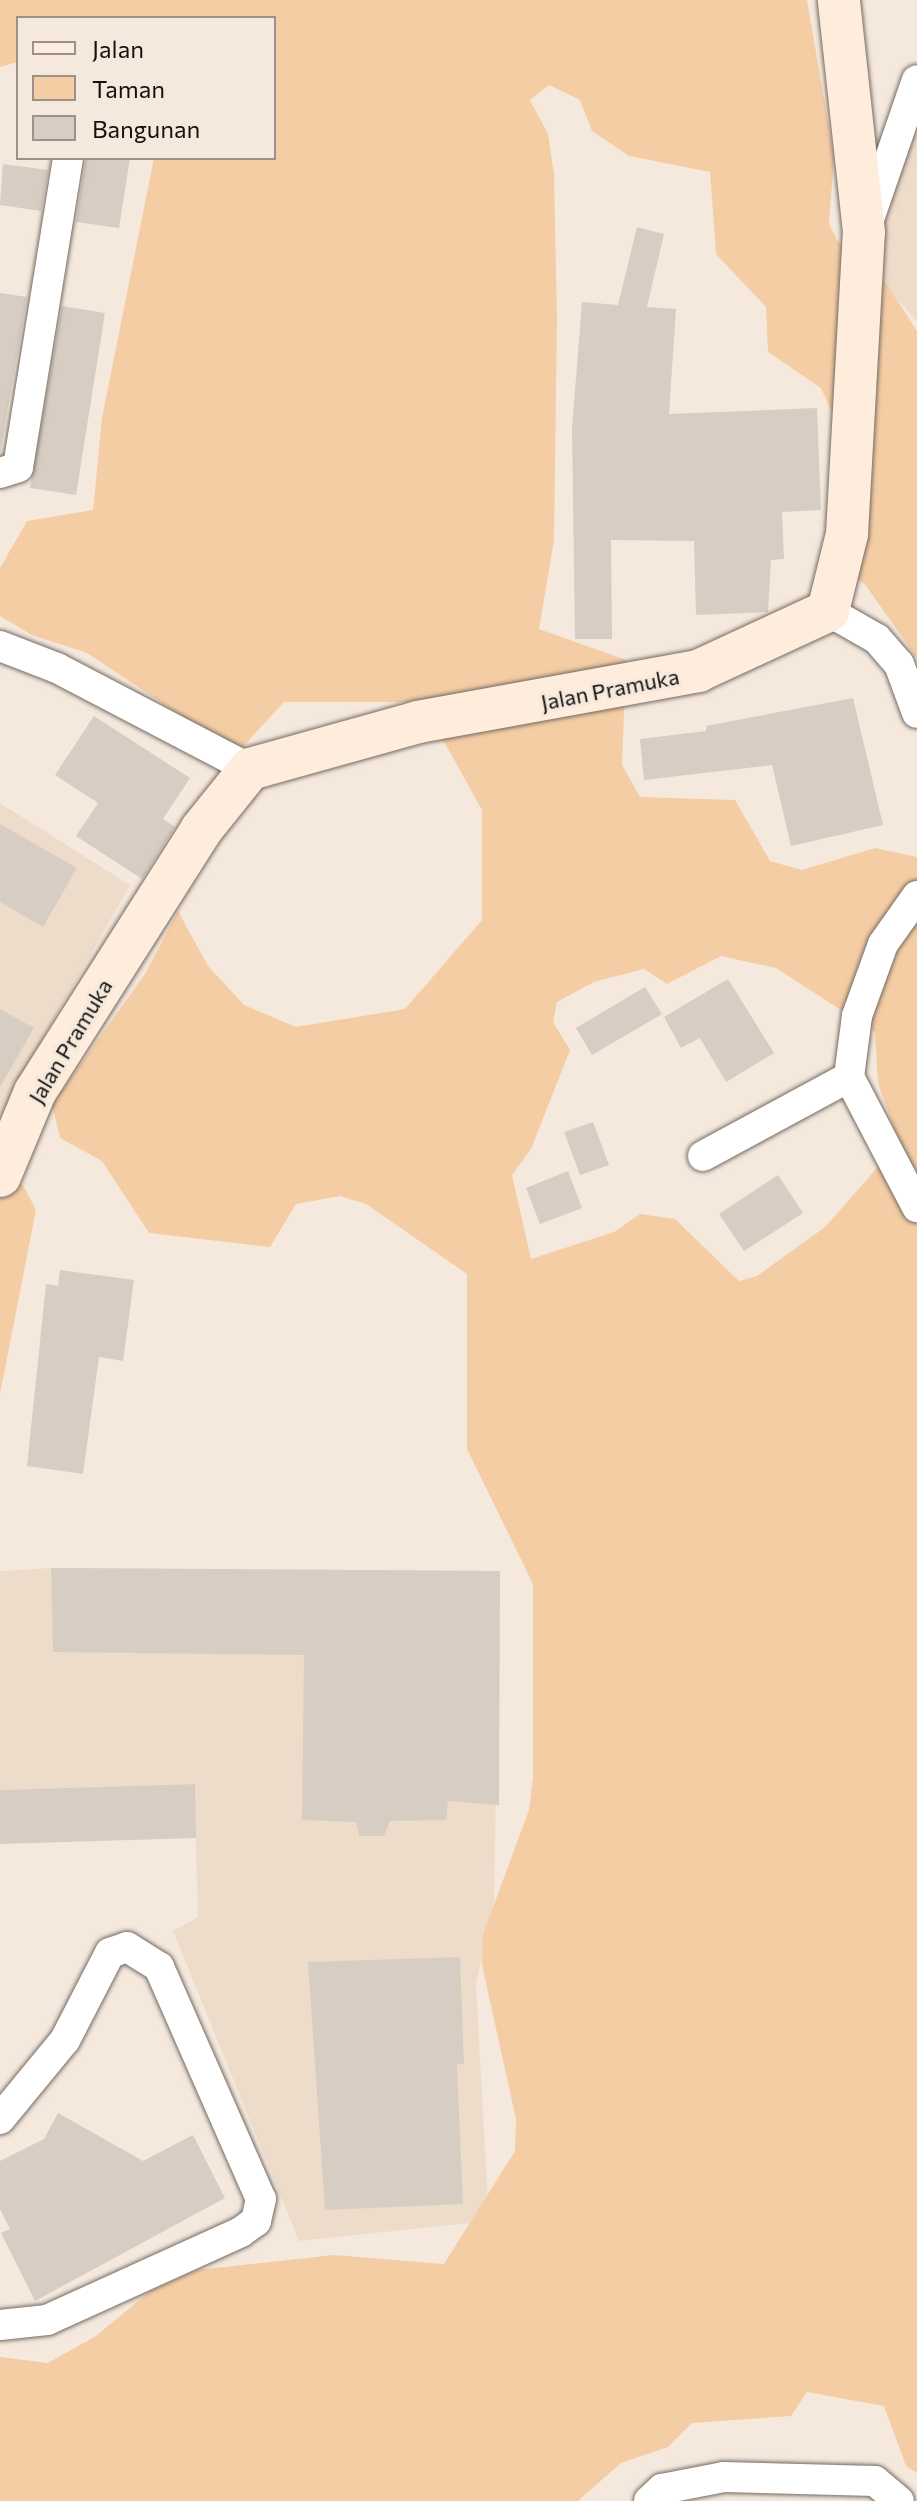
<!DOCTYPE html>
<style>
body{margin:0}
#map{position:relative;width:917px;height:2501px;overflow:hidden;background:#f5e9de;font-family:Commissioner,sans-serif}
div>[style]{position:absolute}
.built>*{inset:0;background:#eedccb}
.green>*{inset:0;background:#f5cda5}
.building>*{inset:0;background:#d8cdc2}
.roads{filter:drop-shadow(0 0 2px #756b61) drop-shadow(0 0 2px #756b61)}
.street>*{height:30px;margin:-15px;padding:0 15px;transform-origin:15px;border-radius:15px;background:#fff}
.secondary>*{height:42px;margin:-21px;padding:0 21px;transform-origin:21px;border-radius:21px;background:#feeddc}
span{translate:-50% -50%;white-space:nowrap;text-align:center;line-height:1.15;-webkit-text-stroke:6px #f5e9de;paint-order:stroke}
.street-label{font-size:22px;color:#15110d}
.legend{position:absolute;left:16px;top:16px;width:260px;height:144px;box-sizing:border-box;background:#f5e9de;border:2px solid #9b938a;margin:0;padding:10px 14px;list-style:none;font-size:24px;color:#15110d}
.legend li{display:flex;align-items:center;gap:16px;height:40px}
.legend b{width:40px;border:2px solid #9b938a}
</style>
<div id="map">
<div class="built">
<div style="clip-path:polygon(917px 90px,917px 321px,863px 262px)"></div>
<div style="clip-path:polygon(0 803px,130px 885px,0 1115px)"></div>
<div style="clip-path:polygon(51px 1568px,500px 1571px,494px 1901px,476px 1985px,489px 2221px,299px 2241px,173px 1931px,198px 1917px,194px 1784px,0 1790px,0 1571px)"></div>
</div>
<div class="green">
<div style="clip-path:polygon(evenodd,0 0,807px 0,834px 157px,829px 224px,837px 240px,888px 286px,917px 331px,917px 658px,866px 586px,829px 552px,835px 419px,821px 388px,768px 352px,766px 307px,716px 254px,710px 172px,629px 156px,592px 131px,580px 100px,549px 85px,530px 100px,548px 134px,554px 174px,557px 319px,554px 540px,539px 629px,626px 660px,622px 765px,640px 797px,735px 800px,770px 861px,802px 870px,875px 848px,917px 857px,917px 2473px,906px 2466px,884px 2406px,807px 2392px,791px 2416px,692px 2423px,668px 2447px,621px 2463px,578px 2501px,0 2501px,0 2357px,48px 2363px,96px 2336px,150px 2291px,197px 2270px,334px 2255px,444px 2264px,515px 2151px,516px 2119px,482px 1965px,483px 1934px,529px 1810px,533px 1777px,533px 1584px,467px 1449px,467px 1274px,366px 1204px,340px 1196px,296px 1204px,270px 1247px,149px 1233px,102px 1161px,60px 1138px,52px 1104px,145px 974px,178px 911px,208px 966px,244px 1005px,296px 1027px,405px 1009px,482px 920px,482px 810px,446px 745px,409px 702px,284px 702px,237px 753px,87px 653px,32px 635px,0 616px,0 568px,27px 521px,93px 510px,102px 418px,154px 158px,274px 158px,274px 18px,18px 18px,18px 62px,0 67px,0 0,721px 956px,776px 968px,875px 1032px,878px 1083px,899px 1143px,825px 1227px,757px 1276px,739px 1281px,675px 1219px,640px 1214px,614px 1232px,531px 1259px,512px 1175px,531px 1149px,570px 1050px,553px 1022px,557px 1002px,594px 982px,644px 969px,667px 984px,721px 956px)"></div>
<div style="clip-path:polygon(0 1179px,23px 1185px,36px 1210px,0 1394px)"></div>
</div>
<div class="building">
<div style="clip-path:polygon(86px 158px,130px 158px,119px 228px,76px 222px)"></div>
<div style="clip-path:polygon(3px 164px,48px 170px,41px 211px,0 205px)"></div>
<div style="clip-path:polygon(637px 227px,664px 234px,647px 307px,676px 309px,669px 414px,817px 408px,821px 510px,782px 512px,784px 559px,771px 560px,768px 612px,696px 615px,694px 541px,611px 540px,612px 639px,575px 639px,572px 428px,582px 302px,618px 305px)"></div>
<div style="clip-path:polygon(0 293px,27px 297px,0 454px)"></div>
<div style="clip-path:polygon(62px 306px,105px 313px,76px 495px,30px 488px)"></div>
<div style="clip-path:polygon(853px 698px,883px 825px,791px 846px,772px 765px,644px 780px,640px 739px,706px 731px,706px 726px)"></div>
<div style="clip-path:polygon(94px 716px,190px 778px,163px 819px,175px 827px,142px 879px,76px 836px,98px 803px,55px 775px)"></div>
<div style="clip-path:polygon(0 824px,77px 868px,43px 927px,0 902px)"></div>
<div style="clip-path:polygon(728px 979px,774px 1053px,726px 1082px,700px 1038px,681px 1048px,664px 1017px)"></div>
<div style="clip-path:polygon(645px 987px,662px 1014px,592px 1055px,576px 1028px)"></div>
<div style="clip-path:polygon(0 1009px,34px 1028px,0 1087px)"></div>
<div style="clip-path:polygon(593px 1122px,609px 1165px,580px 1175px,564px 1132px)"></div>
<div style="clip-path:polygon(568px 1171px,582px 1208px,540px 1224px,526px 1188px)"></div>
<div style="clip-path:polygon(778px 1175px,803px 1213px,744px 1251px,719px 1214px)"></div>
<div style="clip-path:polygon(60px 1270px,134px 1280px,123px 1361px,99px 1357px,83px 1474px,27px 1466px,46px 1284px,58px 1286px)"></div>
<div style="clip-path:polygon(51px 1568px,500px 1571px,499px 1805px,448px 1801px,446px 1820px,390px 1821px,384px 1836px,359px 1836px,356px 1822px,302px 1820px,304px 1655px,53px 1652px)"></div>
<div style="clip-path:polygon(195px 1784px,196px 1838px,0 1844px,0 1790px)"></div>
<div style="clip-path:polygon(460px 1957px,464px 2064px,457px 2064px,463px 2204px,325px 2210px,308px 1962px)"></div>
<div style="clip-path:polygon(58px 2113px,143px 2161px,193px 2135px,225px 2198px,35px 2301px,1px 2233px,10px 2229px,0 2209px,0 2161px,44px 2139px)"></div>
</div>
<div class="roads">
<div class="street">
<div style="left:867px;top:225px;width:153px;rotate:-71deg"></div>
<div style="left:0;top:473px;width:19px;rotate:-18deg"></div>
<div style="left:18px;top:467px;width:313px;rotate:-80.8deg"></div>
<div style="left:828px;top:611px;width:56px;rotate:29.7deg"></div>
<div style="left:877px;top:639px;width:33px;rotate:49deg"></div>
<div style="left:899px;top:664px;width:52px;rotate:69.8deg"></div>
<div style="left:0;top:646px;width:61px;rotate:21.1deg"></div>
<div style="left:57px;top:668px;width:218px;rotate:27.6deg"></div>
<div style="left:917px;top:896px;width:59px;rotate:125.3deg"></div>
<div style="left:883px;top:944px;width:77px;rotate:109.9deg"></div>
<div style="left:857px;top:1016px;width:62px;rotate:97.5deg"></div>
<div style="left:849px;top:1077px;width:147px;rotate:62.4deg"></div>
<div style="left:703px;top:1156px;width:166px;rotate:-28.4deg"></div>
<div style="left:0;top:2119px;width:102px;rotate:-50.6deg"></div>
<div style="left:65px;top:2040px;width:98px;rotate:-62.7deg"></div>
<div style="left:110px;top:1953px;width:18px;rotate:-19deg"></div>
<div style="left:127px;top:1947px;width:38px;rotate:32deg"></div>
<div style="left:159px;top:1967px;width:253px;rotate:66.3deg"></div>
<div style="left:261px;top:2199px;width:23px;rotate:103deg"></div>
<div style="left:256px;top:2221px;width:19px;rotate:144deg"></div>
<div style="left:241px;top:2232px;width:213px;rotate:155.6deg"></div>
<div style="left:47px;top:2320px;width:47px;rotate:173.9deg"></div>
<div style="left:649px;top:2501px;width:18px;rotate:-43deg"></div>
<div style="left:662px;top:2489px;width:63px;rotate:-11deg"></div>
<div style="left:724px;top:2477px;width:151px;rotate:1.5deg"></div>
<div style="left:875px;top:2481px;width:31px;rotate:40deg"></div>
</div>
<div class="secondary">
<div style="left:0;top:1176px;width:91px;rotate:-67.4deg"></div>
<div style="left:35px;top:1092px;width:310px;rotate:-57.6deg"></div>
<div style="left:201px;top:830px;width:78px;rotate:-51.2deg"></div>
<div style="left:250px;top:769px;width:174px;rotate:-15.6deg"></div>
<div style="left:418px;top:722px;width:285px;rotate:-10.3deg"></div>
<div style="left:698px;top:671px;width:143px;rotate:-24.8deg"></div>
<div style="left:828px;top:611px;width:79px;rotate:-76.1deg"></div>
<div style="left:847px;top:534px;width:302px;rotate:-86.8deg"></div>
<div style="left:864px;top:232px;width:233px;rotate:-96.2deg"></div>
</div>
</div>
<div class="street-label">
<span style="left:610px;top:689px;rotate:-11deg">Jalan Pramuka</span>
<span style="left:70px;top:1041px;rotate:-59deg">Jalan Pramuka</span>
</div>
<ul class="legend">
<li><b style="height:10px;background:#feeddc"></b>Jalan</li>
<li><b style="height:22px;background:#f5cda5"></b>Taman</li>
<li><b style="height:22px;background:#d8cdc2"></b>Bangunan</li>
</ul>
</div>
